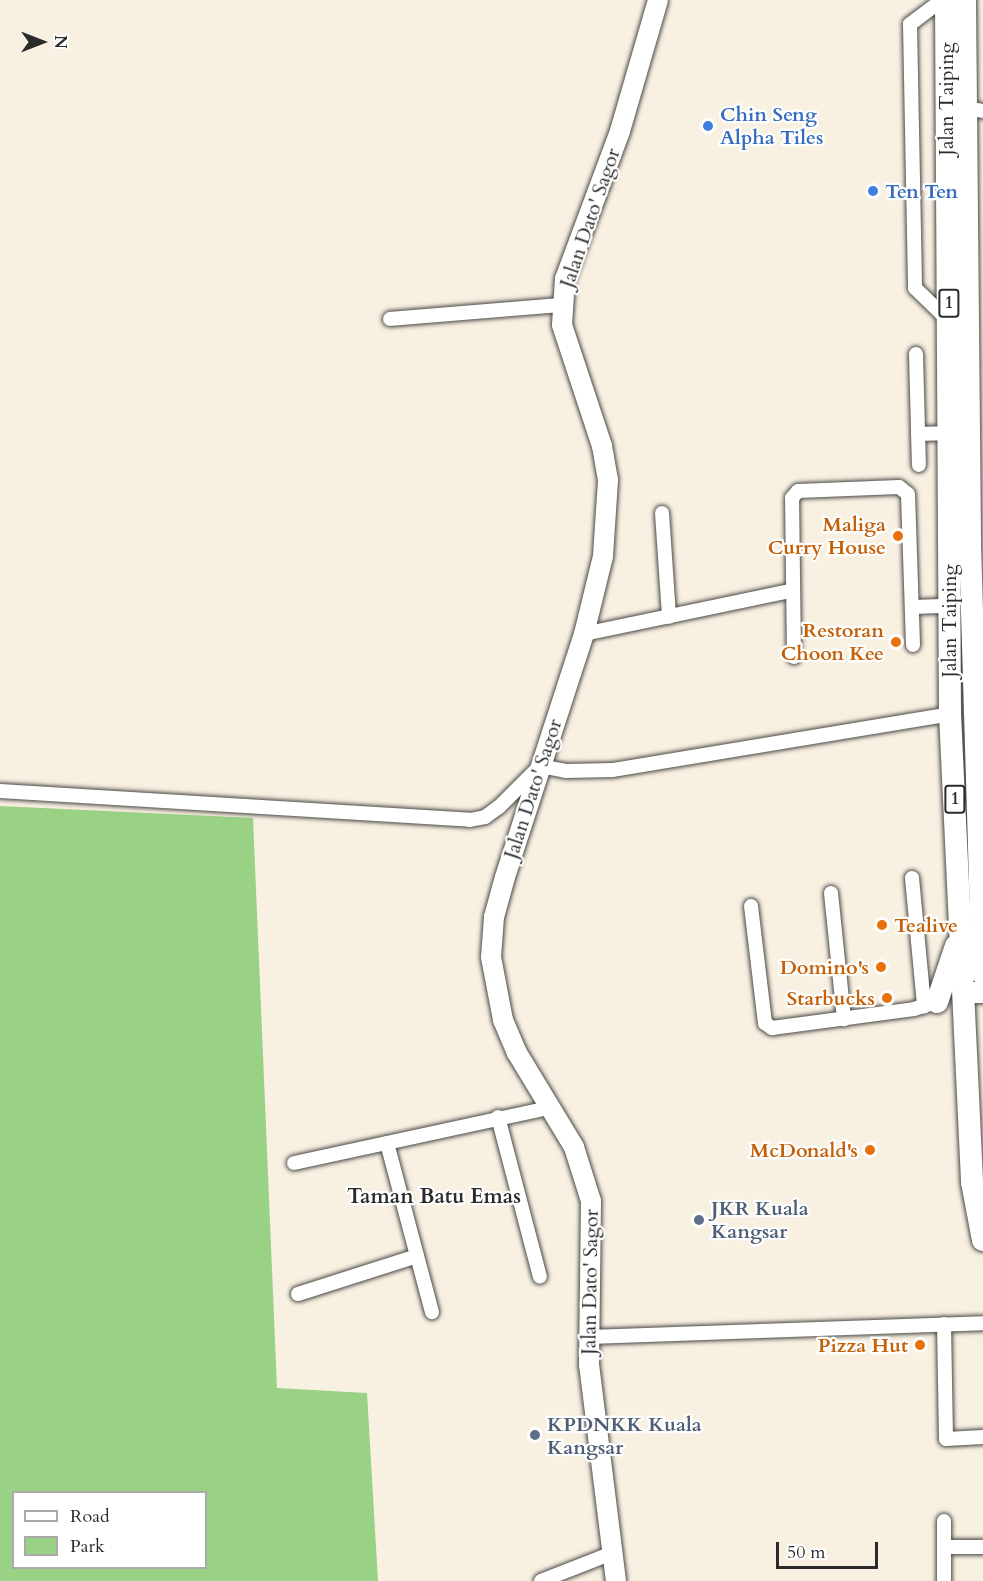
<!DOCTYPE html>
<style>
body{margin:0}
#map{position:relative;width:983px;height:1581px;overflow:hidden;background:#f8f0e1;font-family:Cardo,serif}
div>[style]{position:absolute}
.green>*{inset:0;background:#99d285}
.roads{filter:drop-shadow(0 0 2px #4a4946) drop-shadow(0 0 2px #4a4946)}
.minor>*{height:14px;margin:-7px;padding:0 7px;transform-origin:7px;border-radius:7px;background:#fff}
.secondary>*{height:20px;margin:-10px;padding:0 10px;transform-origin:10px;border-radius:10px;background:#fff}
.primary>*{height:21px;margin:-10.5px;padding:0 10.5px;transform-origin:10.5px;border-radius:10.5px;background:#fff}
.trunk>*{height:22px;margin:-11px;padding:0 11px;transform-origin:11px;border-radius:11px;background:#fff}
.dots>*{width:16px;height:16px;translate:-50% -50%;box-sizing:border-box;border:3px solid #fff;border-radius:50%}
span{translate:-50% -50%;white-space:nowrap;text-align:center;line-height:1.15;-webkit-text-stroke:4.5px #fff;paint-order:stroke}
.shield-label span{padding:2px 4px;background:#fff;border:2px solid;border-radius:4px;-webkit-text-stroke-width:0}
.shield-label{font-size:18px;color:#2b2b2b;font-weight:700}
.street-label{font-size:20px;color:#2b2b2b}
.shop-label{font-size:20px;color:#366cbe;font-weight:700}
.left{translate:0 -50%;text-align:left}
.food-label{font-size:20px;color:#c56008;font-weight:700}
.right{translate:-100% -50%;text-align:right}
.service-label{font-size:20px;color:#4e5e75;font-weight:700}
.neighbourhood-label{font-size:21px;color:#2b2b2b;font-weight:700}
.legend{position:absolute;left:12px;top:1491px;width:195px;height:78px;box-sizing:border-box;background:#fff;border:2px solid #aaa;margin:0;padding:8px 10px;list-style:none;font-size:18px;color:#2b2b2b}
.legend li{display:flex;align-items:center;gap:12px;height:30px}
.legend b{width:30px;border:2px solid #aaa}
.north{position:absolute;left:12px;top:12px;width:60px;height:60px;-webkit-text-stroke:4px #fff;paint-order:stroke;rotate:90deg;font-size:16px;font-weight:700;line-height:24px;text-align:center;color:#2b2b2b}
.north::after{content:'';display:block;margin:auto;width:21px;height:27px;background:#2b2b2b;clip-path:polygon(50% 0,100% 100%,50% 72%,0 100%)}
.scale{position:absolute;left:776px;top:1542px;width:102px;height:27px;box-sizing:border-box;border:3px solid #2b2b2b;border-top:0;padding-left:8px;font-size:18px;line-height:21px;white-space:nowrap;color:#2b2b2b;-webkit-text-stroke:4px #fff;paint-order:stroke}
</style>
<div id="map">
<div class="green">
<div style="clip-path:polygon(evenodd,0 806px,253px 818px,277px 1388px,367px 1393px,378px 1581px,0 1581px,0 806px,14px 1492px,206px 1492px,206px 1568px,14px 1568px,14px 1492px)"></div>
</div>
<div class="roads">
<div class="minor">
<div style="left:942px;top:0;width:40px;rotate:143deg"></div>
<div style="left:910px;top:24px;width:264px;rotate:88.9deg"></div>
<div style="left:915px;top:288px;width:47px;rotate:44.1deg"></div>
<div style="left:967px;top:108px;width:16px;rotate:11deg"></div>
<div style="left:390px;top:319px;width:173px;rotate:-4.7deg"></div>
<div style="left:916px;top:354px;width:111px;rotate:88.5deg"></div>
<div style="left:918px;top:434px;width:32px;rotate:-2deg"></div>
<div style="left:662px;top:513px;width:104px;rotate:86.1deg"></div>
<div style="left:913px;top:607px;width:35px;rotate:-2deg"></div>
<div style="left:584px;top:634px;width:210px;rotate:-11.8deg"></div>
<div style="left:794px;top:657px;width:159px;rotate:-90.7deg"></div>
<div style="left:792px;top:498px;width:9px;rotate:-49deg"></div>
<div style="left:798px;top:491px;width:101px;rotate:-2.3deg"></div>
<div style="left:899px;top:487px;width:11px;rotate:38deg"></div>
<div style="left:908px;top:494px;width:151px;rotate:88.1deg"></div>
<div style="left:0;top:791px;width:471px;rotate:3.5deg"></div>
<div style="left:470px;top:820px;width:15px;rotate:-11deg"></div>
<div style="left:485px;top:817px;width:17px;rotate:-36deg"></div>
<div style="left:499px;top:807px;width:58px;rotate:-45deg"></div>
<div style="left:540px;top:766px;width:26px;rotate:11deg"></div>
<div style="left:566px;top:771px;width:47px;rotate:-1.2deg"></div>
<div style="left:613px;top:770px;width:342px;rotate:-9.4deg"></div>
<div style="left:912px;top:878px;width:129px;rotate:84.6deg"></div>
<div style="left:831px;top:893px;width:127px;rotate:84.1deg"></div>
<div style="left:751px;top:906px;width:118px;rotate:83.2deg"></div>
<div style="left:765px;top:1023px;width:9px;rotate:36deg"></div>
<div style="left:772px;top:1028px;width:143px;rotate:-7.6deg"></div>
<div style="left:914px;top:1009px;width:29px;rotate:-18deg"></div>
<div style="left:498px;top:1117px;width:165px;rotate:75.3deg"></div>
<div style="left:387px;top:1143px;width:175px;rotate:75.1deg"></div>
<div style="left:294px;top:1163px;width:264px;rotate:-12.2deg"></div>
<div style="left:298px;top:1294px;width:125px;rotate:-17.7deg"></div>
<div style="left:944px;top:1324px;width:115px;rotate:89deg"></div>
<div style="left:946px;top:1439px;width:37px;rotate:-3deg"></div>
<div style="left:589px;top:1337px;width:394px;rotate:-2deg"></div>
<div style="left:944px;top:1521px;width:60px;rotate:90deg"></div>
<div style="left:944px;top:1547px;width:39px"></div>
<div style="left:541px;top:1581px;width:76px;rotate:-21.5deg"></div>
</div>
<div class="secondary">
<div style="left:616px;top:1581px;width:218px;rotate:-97.1deg"></div>
<div style="left:589px;top:1365px;width:164px;rotate:-89.3deg"></div>
<div style="left:591px;top:1201px;width:57px;rotate:-107.5deg"></div>
<div style="left:574px;top:1147px;width:110px;rotate:-121.2deg"></div>
<div style="left:517px;top:1053px;width:36px;rotate:-113deg"></div>
<div style="left:503px;top:1020px;width:64px;rotate:-100.8deg"></div>
<div style="left:491px;top:957px;width:40px;rotate:-85.7deg"></div>
<div style="left:494px;top:917px;width:41px;rotate:-74.6deg"></div>
<div style="left:505px;top:877px;width:256px;rotate:-72deg"></div>
<div style="left:584px;top:634px;width:80px;rotate:-76.3deg"></div>
<div style="left:603px;top:556px;width:76px;rotate:-86.2deg"></div>
<div style="left:608px;top:480px;width:35px;rotate:-100deg"></div>
<div style="left:602px;top:446px;width:127px;rotate:-108.3deg"></div>
<div style="left:562px;top:325px;width:46px;rotate:-86.3deg"></div>
<div style="left:565px;top:279px;width:158px;rotate:-69.6deg"></div>
<div style="left:620px;top:131px;width:136px;rotate:-73.8deg"></div>
</div>
<div class="primary">
<div style="left:964px;top:992px;width:19px"></div>
</div>
<div class="trunk">
<div style="left:946px;top:0;width:714px;rotate:89.68deg"></div>
<div style="left:950px;top:714px;width:469px;rotate:87.3deg"></div>
<div style="left:972px;top:1182px;width:59px;rotate:79.3deg"></div>
<div style="left:965px;top:0;width:544px;rotate:89.47deg"></div>
<div style="left:970px;top:544px;width:430px;rotate:88.3deg"></div>
<div style="left:937px;top:1002px;width:59px;rotate:-71.3deg"></div>
</div>
</div>
<div class="dots">
<div style="left:708px;top:126px;background:#3f7fe0"></div>
<div style="left:873px;top:191px;background:#3f7fe0"></div>
<div style="left:898px;top:536px;background:#e8710a"></div>
<div style="left:896px;top:642px;background:#e8710a"></div>
<div style="left:882px;top:925px;background:#e8710a"></div>
<div style="left:881px;top:967px;background:#e8710a"></div>
<div style="left:887px;top:998px;background:#e8710a"></div>
<div style="left:870px;top:1150px;background:#e8710a"></div>
<div style="left:699px;top:1220px;background:#5c6f8a"></div>
<div style="left:920px;top:1345px;background:#e8710a"></div>
<div style="left:535px;top:1435px;background:#5c6f8a"></div>
</div>
<div class="shield-label">
<span style="left:949px;top:303px">1</span>
<span style="left:955px;top:799px">1</span>
</div>
<div class="street-label">
<span style="left:946px;top:99px;rotate:-90deg">Jalan Taiping</span>
<span style="left:590px;top:218px;rotate:-71deg">Jalan Dato' Sagor</span>
<span style="left:949px;top:621px;rotate:-90deg">Jalan Taiping</span>
<span style="left:533px;top:789px;rotate:-72deg">Jalan Dato' Sagor</span>
<span style="left:590px;top:1282px;rotate:-89deg">Jalan Dato' Sagor</span>
</div>
<div class="shop-label">
<span class="left" style="left:720px;top:126px">Chin Seng<br>Alpha Tiles</span>
<span class="left" style="left:885px;top:191px">Ten Ten</span>
</div>
<div class="food-label">
<span class="right" style="left:886px;top:536px">Maliga<br>Curry House</span>
<span class="right" style="left:884px;top:642px">Restoran<br>Choon Kee</span>
<span class="left" style="left:894px;top:925px">Tealive</span>
<span class="right" style="left:869px;top:967px">Domino's</span>
<span class="right" style="left:875px;top:998px">Starbucks</span>
<span class="right" style="left:858px;top:1150px">McDonald's</span>
<span class="right" style="left:908px;top:1345px">Pizza Hut</span>
</div>
<div class="service-label">
<span class="left" style="left:711px;top:1220px">JKR Kuala<br>Kangsar</span>
<span class="left" style="left:547px;top:1436px">KPDNKK Kuala<br>Kangsar</span>
</div>
<div class="neighbourhood-label">
<span style="left:434px;top:1197px">Taman Batu Emas</span>
</div>
<ul class="legend">
<li><b style="height:8px;background:#fff"></b>Road</li>
<li><b style="height:16px;background:#99d285"></b>Park</li>
</ul>
<div class="north">N</div>
<div class="scale">50 m</div>
</div>
